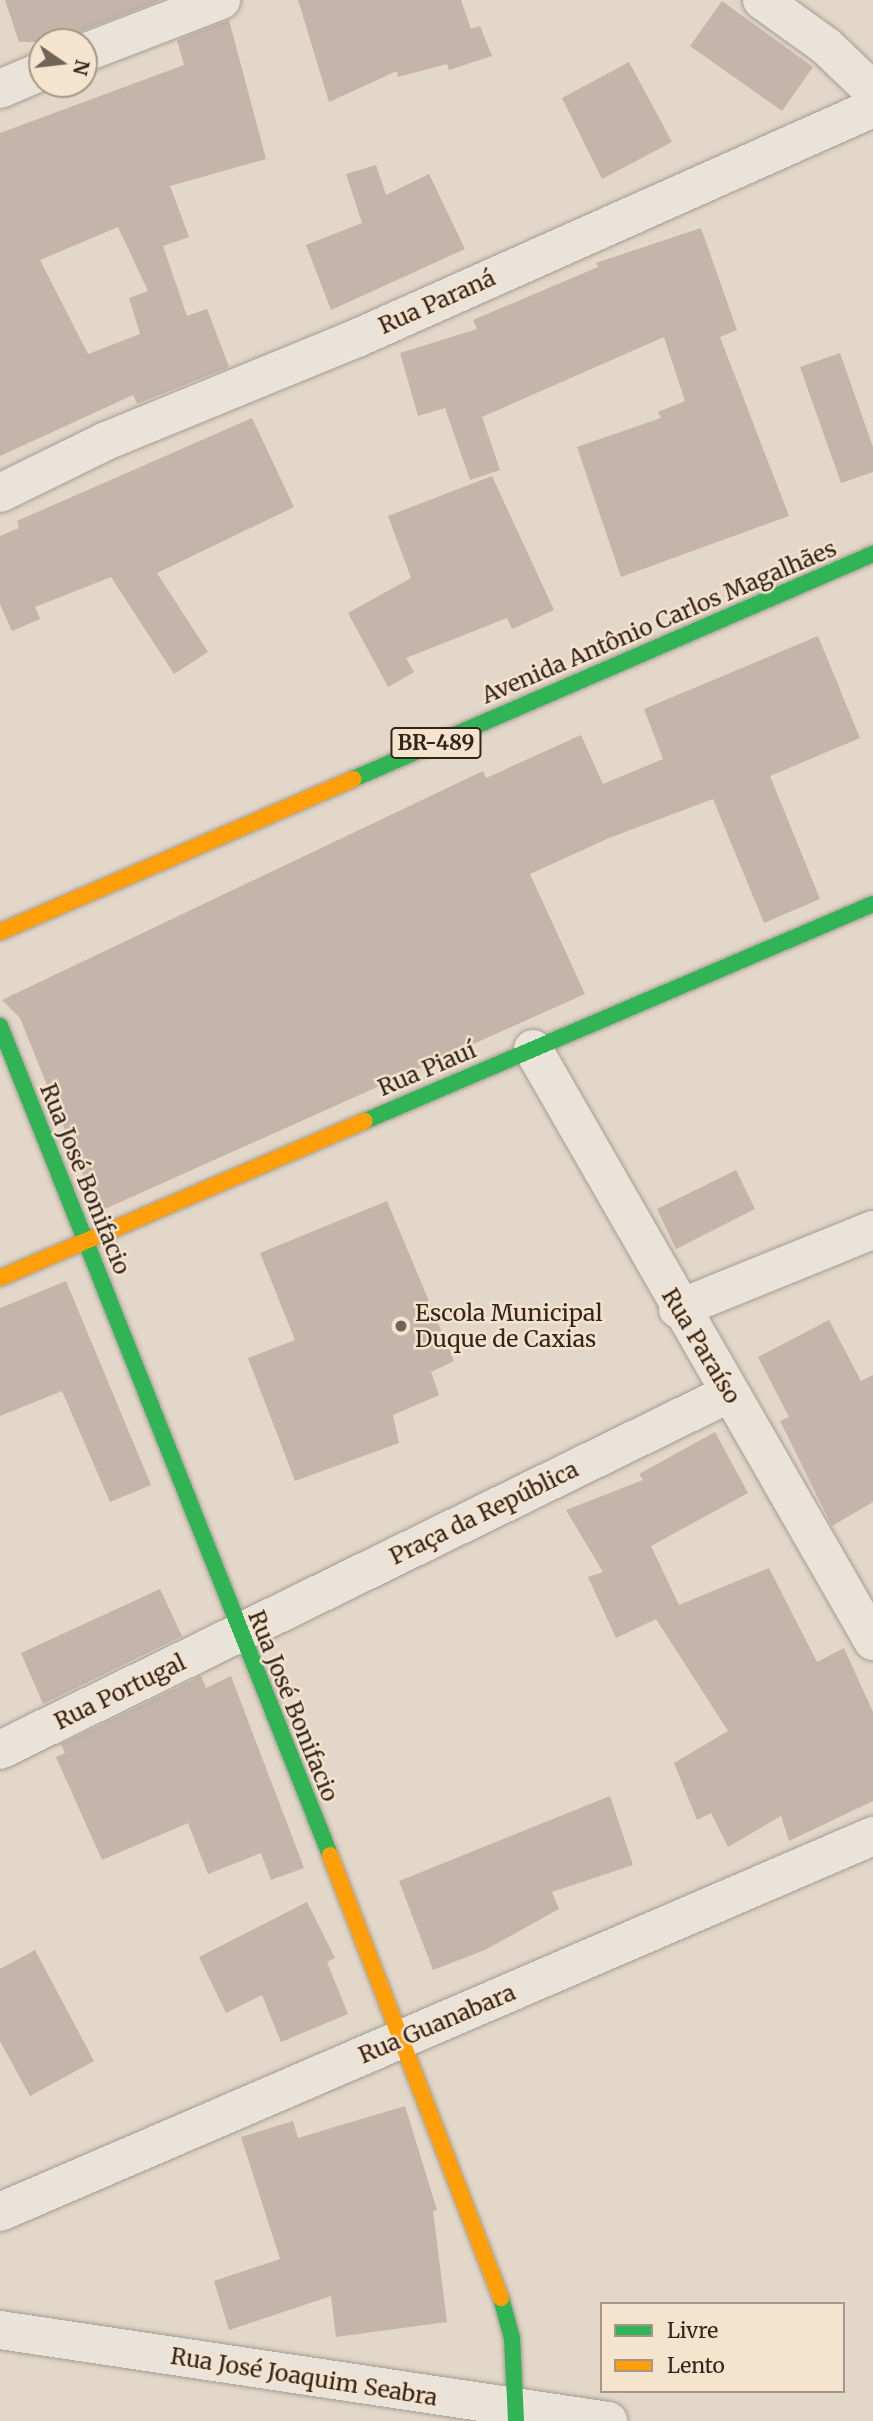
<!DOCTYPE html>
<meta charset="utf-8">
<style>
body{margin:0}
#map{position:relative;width:873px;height:2421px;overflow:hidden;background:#e2d7c8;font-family:Merriweather,serif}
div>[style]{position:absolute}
.building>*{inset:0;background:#c5b4a9}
.roads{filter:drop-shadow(0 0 2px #a69c92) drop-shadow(0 0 2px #a69c92)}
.street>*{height:38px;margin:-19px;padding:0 19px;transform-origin:19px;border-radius:19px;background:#eae3da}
.fast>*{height:16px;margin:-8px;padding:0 8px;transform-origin:8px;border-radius:8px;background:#30b455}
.slow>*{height:16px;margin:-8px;padding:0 8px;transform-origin:8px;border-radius:8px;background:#ff9f0a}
.dots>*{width:19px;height:19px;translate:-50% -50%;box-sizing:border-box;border:4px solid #f4e3cd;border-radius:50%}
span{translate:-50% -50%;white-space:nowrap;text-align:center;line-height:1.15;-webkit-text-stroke:5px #f4e3cd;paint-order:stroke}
.shield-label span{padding:2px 5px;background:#f4e3cd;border:2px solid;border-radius:5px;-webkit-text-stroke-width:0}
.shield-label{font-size:21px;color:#33241c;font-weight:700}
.street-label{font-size:23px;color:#33241c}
.poi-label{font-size:23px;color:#33241c}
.left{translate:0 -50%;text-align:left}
.legend{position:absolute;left:600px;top:2302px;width:245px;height:91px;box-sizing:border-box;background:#f4e3cd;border:2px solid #a79786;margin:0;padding:9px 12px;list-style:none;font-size:21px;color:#33241c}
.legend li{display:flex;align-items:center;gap:14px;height:35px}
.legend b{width:35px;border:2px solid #a79786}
.north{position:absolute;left:28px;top:28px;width:70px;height:70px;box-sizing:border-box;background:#f4e3cd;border:2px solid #a79786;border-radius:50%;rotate:104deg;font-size:19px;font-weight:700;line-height:28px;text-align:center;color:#33241c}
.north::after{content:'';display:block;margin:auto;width:24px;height:32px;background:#706358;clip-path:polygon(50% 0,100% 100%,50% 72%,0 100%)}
</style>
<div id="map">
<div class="building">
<div style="clip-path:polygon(5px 0,159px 0,159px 1px,76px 33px,66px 42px,19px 42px)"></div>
<div style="clip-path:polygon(298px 0,461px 0,471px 29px,480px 26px,492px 56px,449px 70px,447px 64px,398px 77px,397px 71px,329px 102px)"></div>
<div style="clip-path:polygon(722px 1px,813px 67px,782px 111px,690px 46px)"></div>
<div style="clip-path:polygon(evenodd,229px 20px,266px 159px,170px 186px,189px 237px,163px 246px,187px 316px,207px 309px,229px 367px,137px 404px,133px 395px,0 456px,0 133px,184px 65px,177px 40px,229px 20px,118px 227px,148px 291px,129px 298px,140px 334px,88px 354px,40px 260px,118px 227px)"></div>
<div style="clip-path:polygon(629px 62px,672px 142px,602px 179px,562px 98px)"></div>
<div style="clip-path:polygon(376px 165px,386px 195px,429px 174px,465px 249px,331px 310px,306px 245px,362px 223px,346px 174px)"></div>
<div style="clip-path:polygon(701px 228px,737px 330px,720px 337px,789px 516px,621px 577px,577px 447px,661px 418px,658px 412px,685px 401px,664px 337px,482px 417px,500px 470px,470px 480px,445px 408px,418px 416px,400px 353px,477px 329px,473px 320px,598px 267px,596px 263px)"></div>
<div style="clip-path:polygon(840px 353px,873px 447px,873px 472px,841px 483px,800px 367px)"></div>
<div style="clip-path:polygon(252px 418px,294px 507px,157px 573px,208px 652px,174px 674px,111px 577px,35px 607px,40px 619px,12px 631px,0 604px,0 536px,19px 528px,17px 521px)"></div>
<div style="clip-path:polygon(492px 476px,554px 610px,512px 629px,507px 618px,406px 658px,414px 672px,388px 687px,348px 613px,411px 578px,388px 516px)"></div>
<div style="clip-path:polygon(818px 636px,860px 738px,770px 776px,820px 899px,764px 923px,713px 799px,609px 838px,530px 874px,585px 994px,98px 1212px,20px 1018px,2px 1000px,483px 771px,486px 778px,581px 735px,603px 784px,663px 759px,644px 709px)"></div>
<div style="clip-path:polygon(736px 1170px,755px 1209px,676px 1249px,657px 1209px)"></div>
<div style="clip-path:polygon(387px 1201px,454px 1361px,431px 1372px,439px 1395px,393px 1415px,399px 1443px,295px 1481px,248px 1358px,295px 1340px,260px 1253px)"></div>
<div style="clip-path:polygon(66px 1281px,151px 1485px,110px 1502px,62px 1391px,0 1416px,0 1308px)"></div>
<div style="clip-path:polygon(829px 1320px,861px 1381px,873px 1375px,873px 1502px,832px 1526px,780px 1421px,789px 1417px,758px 1357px)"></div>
<div style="clip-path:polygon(715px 1432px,748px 1493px,651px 1546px,679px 1605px,769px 1568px,817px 1662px,844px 1648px,873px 1712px,873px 1801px,789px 1841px,781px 1816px,728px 1847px,711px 1813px,697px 1820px,674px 1763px,728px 1731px,656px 1619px,616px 1638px,588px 1577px,603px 1572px,566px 1510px,643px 1480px,639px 1474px)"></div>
<div style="clip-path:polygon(160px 1589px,182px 1636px,43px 1704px,21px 1653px)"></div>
<div style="clip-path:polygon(201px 1676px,206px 1688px,231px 1676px,304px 1868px,271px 1880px,261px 1853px,208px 1874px,188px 1823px,102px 1860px,56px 1757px,65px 1753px,61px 1744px)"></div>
<div style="clip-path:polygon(610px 1796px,633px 1865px,552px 1892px,559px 1909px,485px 1950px,433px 1970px,399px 1881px)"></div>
<div style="clip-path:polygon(307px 1902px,335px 1958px,327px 1962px,348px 2014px,281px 2042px,262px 1995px,226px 2013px,199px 1957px)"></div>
<div style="clip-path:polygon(35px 1950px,94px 2061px,30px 2096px,0 2041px,0 1969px)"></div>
<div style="clip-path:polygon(405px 2106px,437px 2210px,433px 2211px,447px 2322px,336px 2337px,331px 2296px,229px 2330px,214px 2281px,280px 2259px,241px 2137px,293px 2121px,298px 2138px)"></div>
</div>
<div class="roads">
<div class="street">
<div style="left:762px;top:0;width:79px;rotate:35.7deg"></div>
<div style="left:826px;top:46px;width:65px;rotate:43.8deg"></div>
<div style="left:84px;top:53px;width:147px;rotate:-21.1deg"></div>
<div style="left:0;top:89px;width:46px;rotate:-23.2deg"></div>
<div style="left:0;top:493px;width:118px;rotate:-26.1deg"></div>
<div style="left:106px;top:441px;width:269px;rotate:-22.3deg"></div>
<div style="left:355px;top:339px;width:567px;rotate:-24.03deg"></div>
<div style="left:533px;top:1049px;width:683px;rotate:60.13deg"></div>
<div style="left:678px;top:1309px;width:210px;rotate:-22.1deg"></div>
<div style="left:0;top:1750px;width:813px;rotate:-26.06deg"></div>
<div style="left:0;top:2212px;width:951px;rotate:-23.3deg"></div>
<div style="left:0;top:2330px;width:615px;rotate:8.51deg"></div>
</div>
<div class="fast">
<div style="left:353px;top:779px;width:567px;rotate:-23.4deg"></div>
<div style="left:0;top:1026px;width:892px;rotate:68.29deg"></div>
<div style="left:365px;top:1121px;width:552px;rotate:-23.13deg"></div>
<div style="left:501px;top:2298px;width:41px;rotate:74.6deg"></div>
<div style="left:512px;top:2338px;width:83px;rotate:87.2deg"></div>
</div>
<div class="slow">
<div style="left:0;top:932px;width:385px;rotate:-23.4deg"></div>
<div style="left:0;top:1278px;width:397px;rotate:-23.3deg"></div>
<div style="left:330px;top:1855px;width:475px;rotate:68.9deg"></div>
</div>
</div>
<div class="dots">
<div style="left:401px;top:1326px;background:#706358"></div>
</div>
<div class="shield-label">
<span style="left:436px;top:743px">BR-489</span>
</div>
<div class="street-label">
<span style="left:437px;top:302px;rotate:-24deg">Rua Paraná</span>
<span style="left:659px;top:622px;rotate:-23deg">Avenida Antônio Carlos Magalhães</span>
<span style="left:427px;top:1069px;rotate:-23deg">Rua Piauí</span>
<span style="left:85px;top:1179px;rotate:68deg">Rua José Bonifacio</span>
<span style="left:701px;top:1346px;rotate:59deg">Rua Paraíso</span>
<span style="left:484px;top:1513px;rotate:-26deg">Praça da República</span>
<span style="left:120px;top:1692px;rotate:-26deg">Rua Portugal</span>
<span style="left:293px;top:1706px;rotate:68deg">Rua José Bonifacio</span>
<span style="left:437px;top:2024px;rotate:-23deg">Rua Guanabara</span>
<span style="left:304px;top:2377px;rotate:9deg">Rua José Joaquim Seabra</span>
</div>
<div class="poi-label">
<span class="left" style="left:415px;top:1326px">Escola Municipal<br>Duque de Caxias</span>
</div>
<ul class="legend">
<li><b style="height:9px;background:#30b455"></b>Livre</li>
<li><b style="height:9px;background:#ff9f0a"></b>Lento</li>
</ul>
<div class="north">N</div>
</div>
